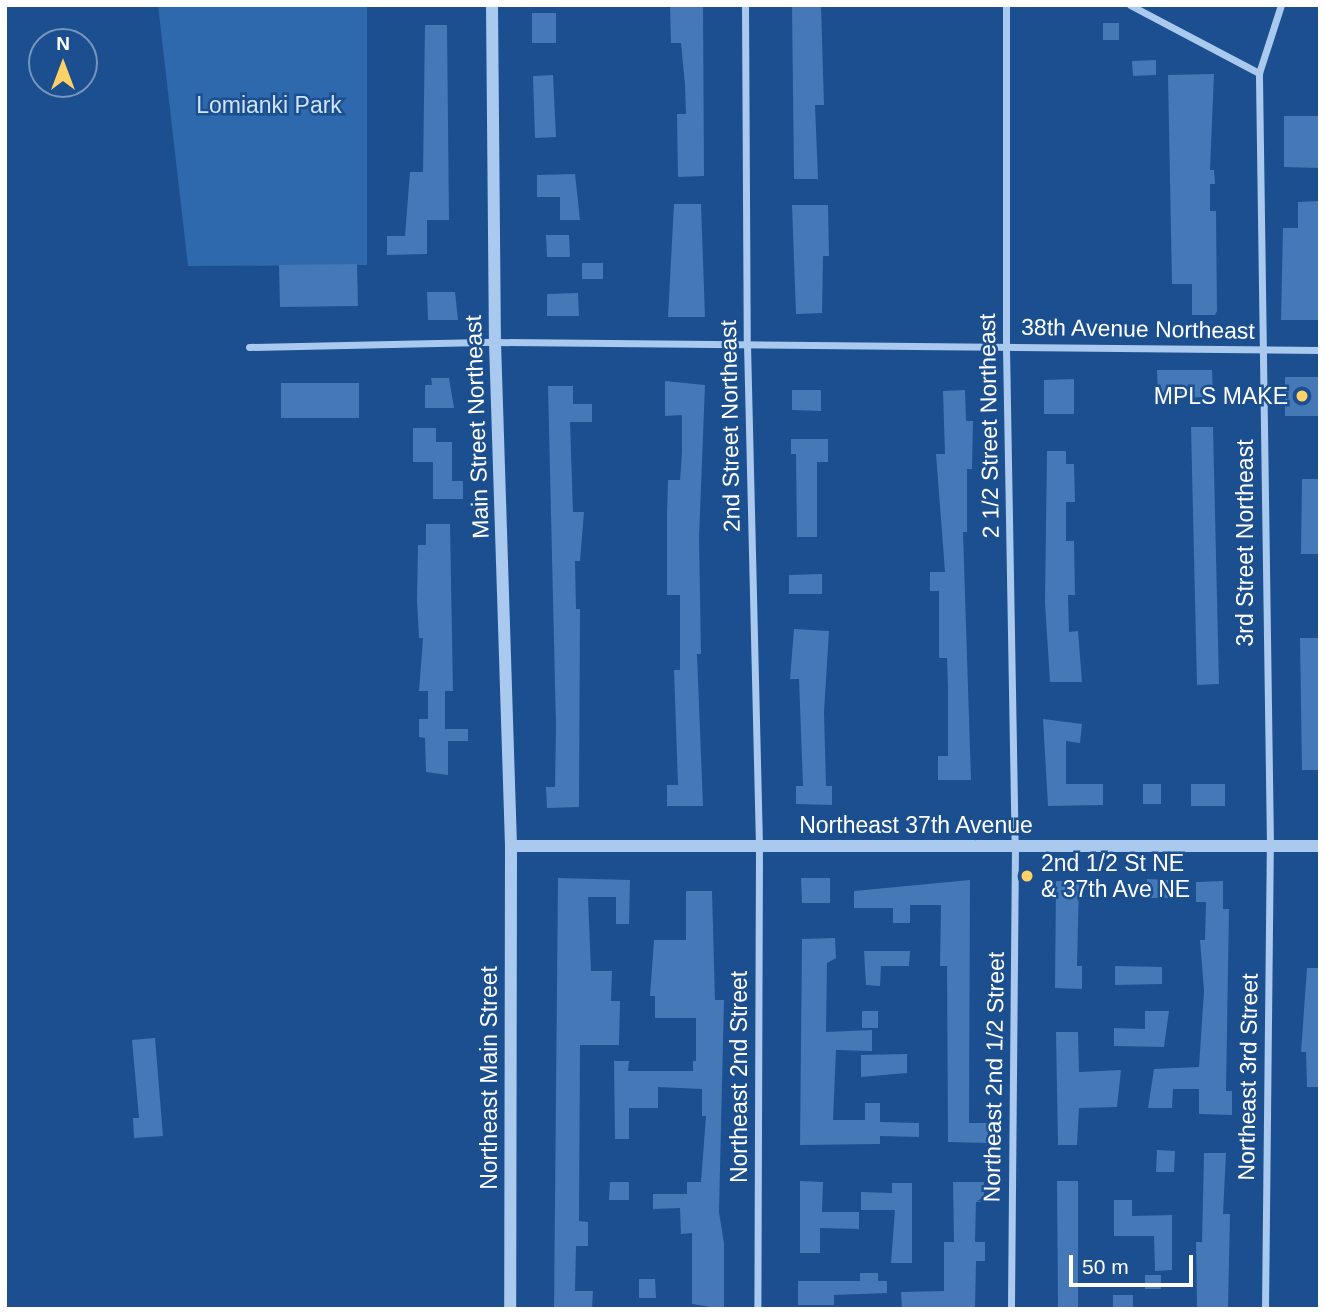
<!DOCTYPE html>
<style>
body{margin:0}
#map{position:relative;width:1325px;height:1314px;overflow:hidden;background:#1b4f8f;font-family:Helvetica,sans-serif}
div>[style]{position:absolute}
.green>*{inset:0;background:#2e69ad}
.building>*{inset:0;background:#4478b7}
.minor>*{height:7px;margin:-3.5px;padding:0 3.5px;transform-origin:3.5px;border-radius:3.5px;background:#a9c9ee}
.tertiary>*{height:12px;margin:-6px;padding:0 6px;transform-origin:6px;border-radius:6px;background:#a9c9ee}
.dots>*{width:19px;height:19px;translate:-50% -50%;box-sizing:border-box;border:4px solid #1b4f8f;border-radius:50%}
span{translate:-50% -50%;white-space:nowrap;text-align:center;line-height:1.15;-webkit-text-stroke:5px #1b4f8f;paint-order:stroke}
.park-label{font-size:23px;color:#cfe3fa}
.street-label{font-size:23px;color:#fff}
.poi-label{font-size:23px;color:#fff}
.right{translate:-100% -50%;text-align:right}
.left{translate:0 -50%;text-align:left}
.frame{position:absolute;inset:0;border:7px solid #fff;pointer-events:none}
.north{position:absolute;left:28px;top:28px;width:70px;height:70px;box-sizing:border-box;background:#1b4f8f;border:2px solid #7695bc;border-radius:50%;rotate:0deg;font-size:19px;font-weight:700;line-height:28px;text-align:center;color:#fff}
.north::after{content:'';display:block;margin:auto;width:24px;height:32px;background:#ffd166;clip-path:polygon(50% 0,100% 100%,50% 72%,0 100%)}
.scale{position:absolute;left:1069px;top:1255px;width:124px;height:32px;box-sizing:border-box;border:4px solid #fff;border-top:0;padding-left:9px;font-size:21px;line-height:24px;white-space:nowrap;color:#fff;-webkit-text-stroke:5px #1b4f8f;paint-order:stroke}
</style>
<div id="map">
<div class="green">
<div style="clip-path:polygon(158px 5px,367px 5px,367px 265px,188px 266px)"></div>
</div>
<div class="building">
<div style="clip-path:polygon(670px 5px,703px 5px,704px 176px,678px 177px,677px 114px,686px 114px,685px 85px,681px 43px,671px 43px)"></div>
<div style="clip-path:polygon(792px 5px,821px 5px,824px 105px,815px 105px,818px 179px,794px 179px)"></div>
<div style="clip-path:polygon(532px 13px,556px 13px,556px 43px,532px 43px)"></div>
<div style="clip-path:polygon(1103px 23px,1119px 23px,1119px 40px,1103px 40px)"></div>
<div style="clip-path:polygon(425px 25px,447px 25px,449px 220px,427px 220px,427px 254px,387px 255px,387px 236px,405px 236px,410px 172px,423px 172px)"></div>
<div style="clip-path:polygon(1156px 60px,1156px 75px,1133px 76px,1132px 61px)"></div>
<div style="clip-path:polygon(1214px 74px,1210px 170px,1214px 170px,1215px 184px,1210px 184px,1210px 211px,1216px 211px,1217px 311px,1215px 315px,1192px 315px,1192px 284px,1172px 284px,1168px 75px)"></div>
<div style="clip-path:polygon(553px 75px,556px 137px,535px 138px,533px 76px)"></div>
<div style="clip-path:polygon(1284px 116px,1320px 116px,1320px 168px,1284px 167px)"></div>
<div style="clip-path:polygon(575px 174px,580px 220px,560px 220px,560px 197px,537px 197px,537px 175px)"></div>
<div style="clip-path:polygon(1320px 201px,1320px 320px,1281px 320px,1283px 228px,1298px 228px,1298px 202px)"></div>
<div style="clip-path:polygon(674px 204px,701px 204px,705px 317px,668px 317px)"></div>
<div style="clip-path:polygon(792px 205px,828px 205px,829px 256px,823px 256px,822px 313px,796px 314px)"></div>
<div style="clip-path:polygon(546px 235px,569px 235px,570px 257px,547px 257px)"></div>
<div style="clip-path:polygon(582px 263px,603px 263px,603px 279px,582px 279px)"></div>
<div style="clip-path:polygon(357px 264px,358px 306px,280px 307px,279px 265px)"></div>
<div style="clip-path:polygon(427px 292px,455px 292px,458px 320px,428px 320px)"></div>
<div style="clip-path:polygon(578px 293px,579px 316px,547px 316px,547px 294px)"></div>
<div style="clip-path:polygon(1157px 370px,1212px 370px,1213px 397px,1158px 398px)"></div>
<div style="clip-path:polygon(1285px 377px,1320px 377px,1320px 416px,1285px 416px)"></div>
<div style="clip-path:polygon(431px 378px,449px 378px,454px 408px,425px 408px,425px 385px,432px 385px)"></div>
<div style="clip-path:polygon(1074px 379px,1074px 414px,1044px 414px,1044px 380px)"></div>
<div style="clip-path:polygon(665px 381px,705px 385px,699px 538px,701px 654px,697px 654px,703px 806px,667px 806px,667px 785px,678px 785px,674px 670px,680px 670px,680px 595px,667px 595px,667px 514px,668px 480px,680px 480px,682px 452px,682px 415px,665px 416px)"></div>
<div style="clip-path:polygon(281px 383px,359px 383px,359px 418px,281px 418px)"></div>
<div style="clip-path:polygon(548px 386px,573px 386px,573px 404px,592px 404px,592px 422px,570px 422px,573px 512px,584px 512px,580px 561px,575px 561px,576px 609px,580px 609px,579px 807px,547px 808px,546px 787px,555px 787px,556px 727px)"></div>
<div style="clip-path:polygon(792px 390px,821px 390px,821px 411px,792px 410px)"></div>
<div style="clip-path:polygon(965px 390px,966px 421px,973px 421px,972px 469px,967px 469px,967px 532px,963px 532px,971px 780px,938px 780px,938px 756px,948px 756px,948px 688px,947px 658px,939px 658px,939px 591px,930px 591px,930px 572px,945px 572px,936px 454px,945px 454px,943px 391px)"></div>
<div style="clip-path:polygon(1191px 427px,1213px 427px,1219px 684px,1197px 685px)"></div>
<div style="clip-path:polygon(413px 428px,436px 428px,436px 442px,452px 442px,452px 481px,463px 481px,463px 499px,433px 499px,433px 462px,413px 462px)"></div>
<div style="clip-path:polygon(791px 439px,828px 439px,828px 462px,817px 462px,817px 537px,797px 537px,796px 454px,791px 454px)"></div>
<div style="clip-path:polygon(1047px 451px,1066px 451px,1066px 464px,1074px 464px,1075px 502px,1066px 502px,1066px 541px,1074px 541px,1075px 595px,1068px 595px,1069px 632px,1078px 631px,1082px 682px,1050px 682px,1045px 603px)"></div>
<div style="clip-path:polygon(1302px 479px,1320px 479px,1320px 554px,1301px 554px)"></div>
<div style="clip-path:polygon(426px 524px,450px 524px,453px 691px,445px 691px,445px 729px,468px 729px,468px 741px,448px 741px,448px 775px,426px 772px,425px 738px,419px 737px,419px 719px,428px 719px,428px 691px,419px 691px,423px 638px,419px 638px,417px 600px,418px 545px,426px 545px)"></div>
<div style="clip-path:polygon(822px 574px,822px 594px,789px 594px,789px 575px)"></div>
<div style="clip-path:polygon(794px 629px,829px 631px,824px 712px,826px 786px,832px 786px,832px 805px,796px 804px,796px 786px,803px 786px,799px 679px,790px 679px)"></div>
<div style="clip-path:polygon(1300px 638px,1320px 638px,1320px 770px,1302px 770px)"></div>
<div style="clip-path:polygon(1043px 719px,1082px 724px,1080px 743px,1066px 741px,1066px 784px,1103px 784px,1103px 805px,1048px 806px)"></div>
<div style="clip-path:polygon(1143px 784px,1161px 784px,1161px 804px,1143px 804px)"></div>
<div style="clip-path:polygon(1191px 784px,1225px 784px,1225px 806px,1191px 806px)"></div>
<div style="clip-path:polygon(558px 878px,630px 880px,629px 924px,616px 924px,616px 897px,588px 897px,591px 971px,612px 971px,611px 1001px,620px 1001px,619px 1045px,580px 1045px,579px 1221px,588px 1222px,588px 1246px,576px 1246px,575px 1291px,593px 1291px,592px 1309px,554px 1309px)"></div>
<div style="clip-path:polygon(801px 878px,830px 878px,830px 903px,802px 903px)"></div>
<div style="clip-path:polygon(1147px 879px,1168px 880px,1168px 898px,1147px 898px)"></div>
<div style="clip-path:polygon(970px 880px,969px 1123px,988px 1123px,988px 1143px,948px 1142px,947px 966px,940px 966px,941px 905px,910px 905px,910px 923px,893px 923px,893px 908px,854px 908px,854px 891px)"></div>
<div style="clip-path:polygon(1056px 881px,1079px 882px,1077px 966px,1082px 966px,1082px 989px,1055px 988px)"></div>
<div style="clip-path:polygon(1223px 881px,1223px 909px,1229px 909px,1226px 1091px,1232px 1091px,1232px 1115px,1199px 1114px,1199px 1089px,1173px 1089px,1172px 1108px,1148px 1108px,1154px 1069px,1199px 1067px,1204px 991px,1200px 940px,1205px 940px,1206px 902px,1196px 902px,1196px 882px)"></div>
<div style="clip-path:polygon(686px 891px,712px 891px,715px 1000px,724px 1000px,719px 1212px,724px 1243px,724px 1309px,692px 1304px,692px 1233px,681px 1234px,680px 1208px,653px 1209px,653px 1194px,687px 1194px,687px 1182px,701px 1182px,706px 1116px,702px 1116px,702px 1089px,658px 1087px,658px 1108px,629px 1108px,629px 1139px,615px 1139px,614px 1061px,629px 1061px,628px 1071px,693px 1071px,693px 1061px,696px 1061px,696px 1018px,655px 1018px,655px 996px,650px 996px,654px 940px,686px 940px)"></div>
<div style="clip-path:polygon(835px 938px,836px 958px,827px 963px,826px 1032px,872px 1030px,872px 1051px,836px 1050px,833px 1120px,865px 1120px,865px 1103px,880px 1103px,880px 1122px,919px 1123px,919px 1137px,880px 1136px,880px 1144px,800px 1145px,802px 939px)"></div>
<div style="clip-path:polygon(864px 951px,910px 951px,909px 966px,881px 966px,880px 986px,866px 985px)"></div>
<div style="clip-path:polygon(1115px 966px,1162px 967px,1162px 984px,1115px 985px)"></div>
<div style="clip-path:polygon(1307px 968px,1320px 968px,1320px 1087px,1307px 1087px,1306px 1052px,1301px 1052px)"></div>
<div style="clip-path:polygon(862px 1011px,878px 1011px,878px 1028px,862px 1028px)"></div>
<div style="clip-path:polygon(1145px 1011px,1169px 1011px,1164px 1047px,1114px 1046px,1114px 1028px,1145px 1029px)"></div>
<div style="clip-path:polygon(1056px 1032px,1078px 1032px,1079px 1072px,1121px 1070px,1117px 1107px,1079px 1108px,1077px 1145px,1058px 1145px)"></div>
<div style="clip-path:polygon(155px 1038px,163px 1136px,134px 1138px,133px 1118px,139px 1118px,132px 1040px)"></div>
<div style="clip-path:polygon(907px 1054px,907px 1073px,861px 1077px,861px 1055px)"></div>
<div style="clip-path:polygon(1157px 1150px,1175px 1151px,1174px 1172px,1156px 1172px)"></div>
<div style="clip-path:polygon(1204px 1153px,1226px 1153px,1223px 1214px,1230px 1214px,1228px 1309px,1197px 1309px,1196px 1242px,1202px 1242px)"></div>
<div style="clip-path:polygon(800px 1181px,823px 1182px,822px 1212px,859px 1212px,859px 1229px,820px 1228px,820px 1253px,800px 1253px)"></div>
<div style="clip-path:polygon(1057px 1181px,1078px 1181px,1078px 1309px,1058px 1309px)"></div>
<div style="clip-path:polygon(610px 1182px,629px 1182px,629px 1200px,609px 1200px)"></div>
<div style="clip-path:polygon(953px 1182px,984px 1182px,984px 1202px,976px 1202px,975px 1242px,985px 1242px,985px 1261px,976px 1261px,975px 1309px,902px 1309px,901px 1292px,944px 1291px,944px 1242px,954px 1242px)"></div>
<div style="clip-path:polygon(892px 1183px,912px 1183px,912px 1263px,891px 1263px,895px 1210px,861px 1210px,861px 1192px,892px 1193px)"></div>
<div style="clip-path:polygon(1114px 1200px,1132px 1200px,1132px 1216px,1172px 1215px,1172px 1270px,1155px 1271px,1154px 1236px,1114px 1236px)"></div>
<div style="clip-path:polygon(860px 1273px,878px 1273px,878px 1281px,887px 1281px,887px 1293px,834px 1295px,834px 1305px,798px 1305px,798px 1281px,860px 1281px)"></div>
<div style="clip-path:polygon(1145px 1275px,1161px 1275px,1161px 1289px,1145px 1289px)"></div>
<div style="clip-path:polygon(639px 1279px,655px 1279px,656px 1298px,639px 1298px)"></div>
<div style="clip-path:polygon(1113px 1295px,1133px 1295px,1133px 1309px,1113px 1309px)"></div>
</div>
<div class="minor">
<div style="left:745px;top:5px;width:339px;rotate:89.7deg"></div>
<div style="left:747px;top:344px;width:502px;rotate:88.63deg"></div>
<div style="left:759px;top:846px;width:463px;rotate:90.2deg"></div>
<div style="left:1006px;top:5px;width:342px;rotate:90deg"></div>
<div style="left:1006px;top:347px;width:499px;rotate:89deg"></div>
<div style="left:1015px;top:846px;width:463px;rotate:90.5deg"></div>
<div style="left:1130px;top:5px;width:146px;rotate:27.8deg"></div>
<div style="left:249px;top:347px;width:246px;rotate:-1.2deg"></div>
<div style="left:495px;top:342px;width:825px;rotate:0.56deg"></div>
<div style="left:1265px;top:1309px;width:463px;rotate:-89.4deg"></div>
<div style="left:1270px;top:846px;width:773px;rotate:-90.82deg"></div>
<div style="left:1259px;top:73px;width:71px;rotate:-72.1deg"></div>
</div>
<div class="tertiary">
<div style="left:492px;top:5px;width:337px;rotate:89.5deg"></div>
<div style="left:495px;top:342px;width:504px;rotate:88.18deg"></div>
<div style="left:511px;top:846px;width:463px;rotate:90.1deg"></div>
<div style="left:511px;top:846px;width:809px"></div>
</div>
<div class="dots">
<div style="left:1302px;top:396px;background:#ffd166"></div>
<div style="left:1027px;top:876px;background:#ffd166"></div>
</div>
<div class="park-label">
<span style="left:269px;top:105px">Lomianki Park</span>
</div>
<div class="street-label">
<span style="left:1138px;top:329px;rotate:1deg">38th Avenue Northeast</span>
<span style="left:730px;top:426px;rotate:-91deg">2nd Street Northeast</span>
<span style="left:989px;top:426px;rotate:-91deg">2 1/2 Street Northeast</span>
<span style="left:477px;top:427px;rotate:-92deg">Main Street Northeast</span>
<span style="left:1245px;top:543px;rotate:-90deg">3rd Street Northeast</span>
<span style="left:916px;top:825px">Northeast 37th Avenue</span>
<span style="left:739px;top:1077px;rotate:-90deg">Northeast 2nd Street</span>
<span style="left:994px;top:1077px;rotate:-89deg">Northeast 2nd 1/2 Street</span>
<span style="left:1248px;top:1077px;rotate:-89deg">Northeast 3rd Street</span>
<span style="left:489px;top:1078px;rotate:-90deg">Northeast Main Street</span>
</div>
<div class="poi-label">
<span class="right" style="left:1288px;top:396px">MPLS MAKE</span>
<span class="left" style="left:1041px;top:876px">2nd 1/2 St NE<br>&amp; 37th Ave NE</span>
</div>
<div class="frame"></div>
<div class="north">N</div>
<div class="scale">50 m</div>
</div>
